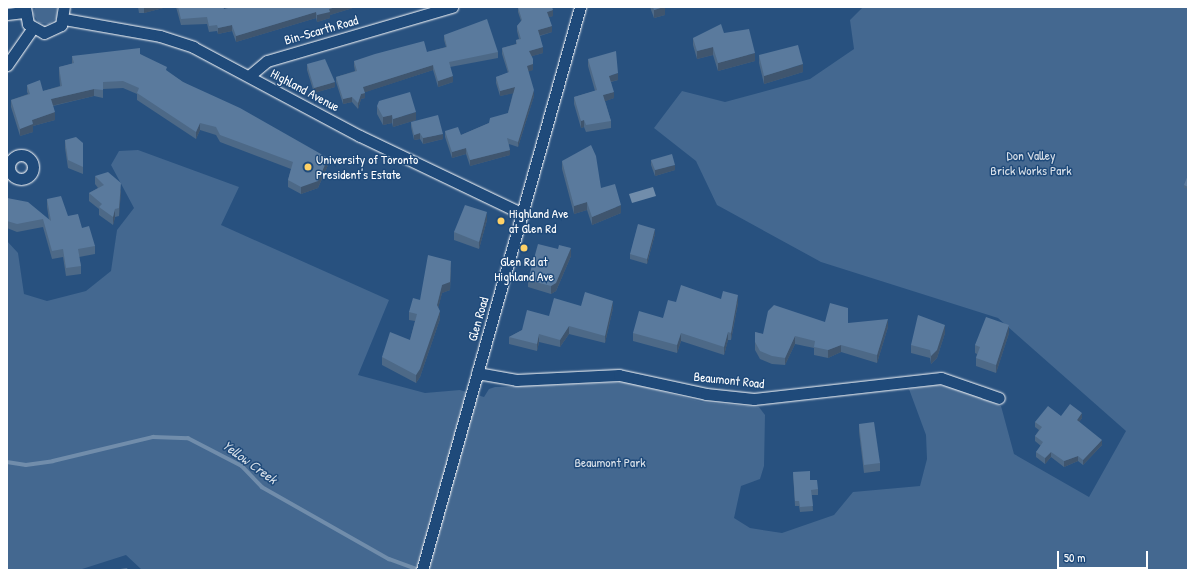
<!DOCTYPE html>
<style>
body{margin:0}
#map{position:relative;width:1195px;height:577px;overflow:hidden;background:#28517f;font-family:"Patrick Hand",sans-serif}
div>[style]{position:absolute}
.green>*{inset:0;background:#446890}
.water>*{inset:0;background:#718dab}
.stream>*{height:3.5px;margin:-1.75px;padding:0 1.75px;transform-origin:1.75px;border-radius:1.75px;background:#718dab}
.roads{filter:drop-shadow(0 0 1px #fff) drop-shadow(0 0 1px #fff)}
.minor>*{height:11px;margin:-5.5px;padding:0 5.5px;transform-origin:5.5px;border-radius:5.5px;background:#1f4a7a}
.minor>.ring{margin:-5.5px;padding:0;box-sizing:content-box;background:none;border:11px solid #1f4a7a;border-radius:50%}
.wall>*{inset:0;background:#4d6987}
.shaded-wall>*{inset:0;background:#3f556e}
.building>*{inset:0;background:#5a7a9d}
.dots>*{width:11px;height:11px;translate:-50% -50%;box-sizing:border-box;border:2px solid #1f4a7a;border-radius:50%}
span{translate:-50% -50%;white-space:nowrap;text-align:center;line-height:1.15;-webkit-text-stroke:3px #1f4a7a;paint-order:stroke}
.street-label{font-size:13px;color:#fff}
.park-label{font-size:13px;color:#dae1e9}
.poi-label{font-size:13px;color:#fff}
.left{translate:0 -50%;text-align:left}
.water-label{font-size:14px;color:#d4dde6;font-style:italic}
.frame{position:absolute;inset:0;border:8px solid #fff;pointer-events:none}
.scale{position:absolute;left:1057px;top:551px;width:91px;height:18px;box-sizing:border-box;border:2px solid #fff;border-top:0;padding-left:5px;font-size:12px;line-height:14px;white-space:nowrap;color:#fff;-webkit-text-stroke:3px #1f4a7a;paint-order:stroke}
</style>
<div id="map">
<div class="green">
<div style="clip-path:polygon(35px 7px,57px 7px,57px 18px,49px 24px,39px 23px,33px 14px)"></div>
<div style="clip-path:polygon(863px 7px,1188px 7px,1188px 570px,142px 570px,126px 555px,79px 570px,7px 570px,7px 241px,18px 253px,24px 294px,47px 301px,86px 291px,111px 271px,117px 230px,134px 208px,111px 165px,119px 151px,138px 150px,239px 187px,221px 225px,389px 300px,358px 375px,425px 393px,460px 390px,484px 397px,489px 389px,495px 387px,626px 382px,703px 402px,759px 407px,765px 415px,764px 466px,760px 479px,741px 486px,734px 518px,750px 528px,782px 533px,834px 515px,853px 492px,920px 486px,927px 459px,926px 435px,909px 389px,936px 385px,954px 387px,1001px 406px,1014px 454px,1089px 497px,1126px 431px,998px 318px,821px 262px,717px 205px,696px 161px,654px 128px,682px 91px,725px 102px,810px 79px,854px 49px,850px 20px)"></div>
</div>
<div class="water">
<div style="clip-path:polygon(653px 187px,656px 196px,632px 203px,629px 194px)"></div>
</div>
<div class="stream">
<div style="left:7px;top:462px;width:19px;rotate:9deg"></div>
<div style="left:26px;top:465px;width:27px;rotate:-8deg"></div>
<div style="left:53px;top:461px;width:103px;rotate:-13.5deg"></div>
<div style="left:153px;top:437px;width:35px;rotate:2deg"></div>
<div style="left:188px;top:438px;width:61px;rotate:27.4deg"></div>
<div style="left:242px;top:466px;width:29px;rotate:46deg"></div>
<div style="left:262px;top:487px;width:146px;rotate:29.6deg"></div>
<div style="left:389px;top:559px;width:33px;rotate:20deg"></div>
</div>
<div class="roads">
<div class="minor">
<div style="left:25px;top:7px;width:17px;rotate:80deg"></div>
<div style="left:28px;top:24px;width:18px;rotate:29deg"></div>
<div style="left:44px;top:33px;width:19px;rotate:-25deg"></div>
<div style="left:61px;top:25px;width:18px;rotate:-81deg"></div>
<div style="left:7px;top:14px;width:17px;rotate:-7deg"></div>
<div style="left:64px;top:19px;width:97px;rotate:10deg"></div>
<div style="left:160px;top:36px;width:35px;rotate:18deg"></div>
<div style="left:193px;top:47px;width:189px;rotate:28.1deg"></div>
<div style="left:360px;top:136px;width:181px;rotate:25.6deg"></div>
<div style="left:7px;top:65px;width:44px;rotate:-55.2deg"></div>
<div style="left:249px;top:76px;width:23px;rotate:-40deg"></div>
<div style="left:267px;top:61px;width:193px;rotate:-16.3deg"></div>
<div class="ring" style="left:9px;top:155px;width:13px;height:13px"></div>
<div style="left:477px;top:373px;width:40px;rotate:10deg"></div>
<div style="left:516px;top:380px;width:103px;rotate:-2.8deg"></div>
<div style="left:619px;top:375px;width:89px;rotate:12.3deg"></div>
<div style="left:706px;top:394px;width:48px;rotate:5.9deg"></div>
<div style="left:754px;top:399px;width:188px;rotate:-6.4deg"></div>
<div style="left:941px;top:378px;width:61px;rotate:19deg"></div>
<div style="left:422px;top:570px;width:585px;rotate:-74.32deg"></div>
</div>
</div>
<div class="wall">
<div style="clip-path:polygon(138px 7px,167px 7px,144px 13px,139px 13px)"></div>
<div style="clip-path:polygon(176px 7px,223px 7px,224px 9px,233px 7px,356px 7px,330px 15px,330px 18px,317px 22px,316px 18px,236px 42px,232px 31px,218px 34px,217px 31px,209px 32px,207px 24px,181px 25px)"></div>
<div style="clip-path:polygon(518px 7px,552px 7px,553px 16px,549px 17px,552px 32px,540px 36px,543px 53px,532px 56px,533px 65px,533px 70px,528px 71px,534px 96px,518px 147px,509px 144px,510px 155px,470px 166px,466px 154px,452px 158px,445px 137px,445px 131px,461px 135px,489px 123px,508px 113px,513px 93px,500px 96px,496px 83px,496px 77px,508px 73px,502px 54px,502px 48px,516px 44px,516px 40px,519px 39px,517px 31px,517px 26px,521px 21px,518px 12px)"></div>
<div style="clip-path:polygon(650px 7px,665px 7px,665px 15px,654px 18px)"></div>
<div style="clip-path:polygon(724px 33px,755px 61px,718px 71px,713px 55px,697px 59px,693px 45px,693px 38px)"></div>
<div style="clip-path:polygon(444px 35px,498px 52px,498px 58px,450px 67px,453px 82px,438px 87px,433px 70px,365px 92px,365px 98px,361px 99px,358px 109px,352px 102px,343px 104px,336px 82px,336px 77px,355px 71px,354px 66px,354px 61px,427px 52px,446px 47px,444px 40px)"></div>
<div style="clip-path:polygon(140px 54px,183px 82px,328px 165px,318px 188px,301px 194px,288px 187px,288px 180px,291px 169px,220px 142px,216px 135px,200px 130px,196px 139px,137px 100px,137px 94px,123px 88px,103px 89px,103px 98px,94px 96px,53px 106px,55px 120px,33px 126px,33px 132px,20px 136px,11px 107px,11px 100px,28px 94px,27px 92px,27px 85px,43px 91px,60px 86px,59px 74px,59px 67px,72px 64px,72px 56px)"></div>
<div style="clip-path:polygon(759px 55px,803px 72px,764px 84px,759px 63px)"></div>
<div style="clip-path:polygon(588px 59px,618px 80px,611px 82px,614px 98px,605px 101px,611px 121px,611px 128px,586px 132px,584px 127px,581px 128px,574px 104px,574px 97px,595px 91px,588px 66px)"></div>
<div style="clip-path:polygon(307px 64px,335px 87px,314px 93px,307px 70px)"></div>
<div style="clip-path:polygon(377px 106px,416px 120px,393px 127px,392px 123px,383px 125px,377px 114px)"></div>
<div style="clip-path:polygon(411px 122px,443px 139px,423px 144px,420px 139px,414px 140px,411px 127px)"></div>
<div style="clip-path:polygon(65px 140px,83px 143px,83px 174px,68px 168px,65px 148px)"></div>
<div style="clip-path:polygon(651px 160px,675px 170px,655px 176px,651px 165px)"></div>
<div style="clip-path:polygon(562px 161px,601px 188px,621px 213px,592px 225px,587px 210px,574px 214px,562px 169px)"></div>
<div style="clip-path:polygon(1188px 175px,1188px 189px,1184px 188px,1184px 185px)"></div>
<div style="clip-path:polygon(95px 176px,121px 191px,119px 216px,115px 217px,113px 225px,99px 215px,99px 209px,89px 201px,89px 193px,98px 188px,95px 184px)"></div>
<div style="clip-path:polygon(7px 198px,49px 220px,47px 207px,47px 199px,82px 228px,95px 246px,95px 254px,79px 257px,81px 266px,81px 274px,66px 276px,63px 257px,52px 259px,43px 227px,17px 232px,7px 228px)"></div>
<div style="clip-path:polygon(487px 220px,479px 249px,454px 240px,454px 232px)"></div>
<div style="clip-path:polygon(655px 234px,647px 264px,630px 259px,630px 254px)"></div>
<div style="clip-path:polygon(558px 249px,571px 256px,556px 291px,551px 294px,528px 287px,528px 280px)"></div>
<div style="clip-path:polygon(451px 269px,450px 290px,442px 293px,438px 308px,440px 319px,420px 377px,416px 383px,382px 365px,382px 357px,410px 340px,415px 321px,409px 320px,409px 312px)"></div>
<div style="clip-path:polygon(721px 299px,738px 303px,731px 340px,728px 340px,724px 355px,681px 341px,677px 353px,633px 341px,633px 333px,663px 318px,676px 302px)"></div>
<div style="clip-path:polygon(581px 306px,613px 308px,605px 343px,569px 334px,560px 347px,539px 342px,537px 351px,509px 344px,509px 337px,549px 316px)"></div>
<div style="clip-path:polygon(825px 322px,848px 323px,888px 327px,877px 363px,841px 352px,828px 358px,814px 355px,814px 348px,795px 344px,785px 365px,772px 364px,760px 359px,755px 350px,755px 332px,763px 334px)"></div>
<div style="clip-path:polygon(945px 333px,937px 358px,931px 364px,930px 358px,911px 353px,911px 345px)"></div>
<div style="clip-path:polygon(1009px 333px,996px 373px,976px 366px,976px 358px,977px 354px,975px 353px,975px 345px)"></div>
<div style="clip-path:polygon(1061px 416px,1082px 418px,1079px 422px,1102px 445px,1083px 465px,1078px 461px,1064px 467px,1051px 457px,1045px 464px,1036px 457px,1036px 452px,1041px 446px,1035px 441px,1035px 436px,1039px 430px,1035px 427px,1035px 422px)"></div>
<div style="clip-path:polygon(859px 424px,880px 463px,880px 471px,864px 473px,859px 432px)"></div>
<div style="clip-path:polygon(793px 472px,810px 480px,818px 489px,818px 495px,812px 495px,813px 511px,800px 512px,799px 506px,795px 506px)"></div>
</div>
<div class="shaded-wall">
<div style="clip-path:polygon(144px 7px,167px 7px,144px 13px)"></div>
<div style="clip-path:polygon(336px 7px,356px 7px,330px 15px,330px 18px,317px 22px,317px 15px,329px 9px)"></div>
<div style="clip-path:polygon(663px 7px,665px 7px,665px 15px,654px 18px,654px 10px)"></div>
<div style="clip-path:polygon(553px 10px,553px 16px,547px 18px,547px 12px)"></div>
<div style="clip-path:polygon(316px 12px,316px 18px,236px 42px,236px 36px)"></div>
<div style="clip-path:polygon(232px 25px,232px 31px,218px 34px,218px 28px)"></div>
<div style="clip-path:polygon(552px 26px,552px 32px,538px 36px,538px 30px)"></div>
<div style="clip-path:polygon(543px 47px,543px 53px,529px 57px,529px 51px)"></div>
<div style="clip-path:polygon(713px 47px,713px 55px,697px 59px,697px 51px)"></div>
<div style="clip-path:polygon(755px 53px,755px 61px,718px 71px,718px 63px)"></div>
<div style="clip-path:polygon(533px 59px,533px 70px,527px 72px,527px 66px)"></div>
<div style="clip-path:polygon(803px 64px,803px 72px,764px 84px,764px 76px)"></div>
<div style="clip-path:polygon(433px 65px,433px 70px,363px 93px,363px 87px)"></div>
<div style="clip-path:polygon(618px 73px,618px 80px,609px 82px,609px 76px)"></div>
<div style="clip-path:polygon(453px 76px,453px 82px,438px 87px,438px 81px)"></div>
<div style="clip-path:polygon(335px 82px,335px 87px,314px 93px,314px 88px)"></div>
<div style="clip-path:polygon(515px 87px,515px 93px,500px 96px,500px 91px)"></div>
<div style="clip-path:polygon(94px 89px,94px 96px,51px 106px,51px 99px)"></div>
<div style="clip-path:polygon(534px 90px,534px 96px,518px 147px,518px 142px)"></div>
<div style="clip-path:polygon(614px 92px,614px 98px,603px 102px,603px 95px)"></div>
<div style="clip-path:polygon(365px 93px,365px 98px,361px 99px,358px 109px,358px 103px,361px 94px)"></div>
<div style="clip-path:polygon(352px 97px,352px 102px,343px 104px,343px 99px)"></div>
<div style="clip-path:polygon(55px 112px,55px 120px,33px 126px,33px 132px,20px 136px,20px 129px,32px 120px)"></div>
<div style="clip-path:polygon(416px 112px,416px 120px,393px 127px,393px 119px)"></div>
<div style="clip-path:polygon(392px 115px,392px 123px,383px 125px,383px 117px)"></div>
<div style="clip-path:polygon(584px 120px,584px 127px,581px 128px,581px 121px)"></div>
<div style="clip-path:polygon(200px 123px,200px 130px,196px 139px,196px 132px)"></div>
<div style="clip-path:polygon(420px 133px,420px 139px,414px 140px,414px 135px)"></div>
<div style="clip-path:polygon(443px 134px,443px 139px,423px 144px,423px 138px)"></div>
<div style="clip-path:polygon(466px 148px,466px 154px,452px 158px,452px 152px)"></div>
<div style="clip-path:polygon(510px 150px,510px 155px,470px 166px,470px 160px)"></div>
<div style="clip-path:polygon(328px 158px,328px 165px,318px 188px,301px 194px,301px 187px)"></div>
<div style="clip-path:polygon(675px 165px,675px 170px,655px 176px,655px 170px)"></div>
<div style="clip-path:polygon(121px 183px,121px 191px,119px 216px,119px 208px)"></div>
<div style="clip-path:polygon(587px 202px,587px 210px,574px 214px,574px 206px)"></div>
<div style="clip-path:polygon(621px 205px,621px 213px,592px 225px,592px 217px)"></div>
<div style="clip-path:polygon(115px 209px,115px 217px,113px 225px,113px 217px)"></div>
<div style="clip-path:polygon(487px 212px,487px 220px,479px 249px,479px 242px)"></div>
<div style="clip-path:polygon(655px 229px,655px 234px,647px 264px,647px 259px)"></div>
<div style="clip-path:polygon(571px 248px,571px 256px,556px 291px,551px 294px,551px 286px)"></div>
<div style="clip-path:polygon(451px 261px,450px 290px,442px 293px,437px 313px,437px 305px,442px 285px)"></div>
<div style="clip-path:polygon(738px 295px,738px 303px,731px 340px,731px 333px)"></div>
<div style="clip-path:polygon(613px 301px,613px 308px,605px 343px,605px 336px)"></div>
<div style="clip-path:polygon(440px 311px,440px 319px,420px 377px,416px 383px,416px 375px)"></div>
<div style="clip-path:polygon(888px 319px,888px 327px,877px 363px,877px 355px)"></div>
<div style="clip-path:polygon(945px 325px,945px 333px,937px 358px,931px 364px,931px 356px)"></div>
<div style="clip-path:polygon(1009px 325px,1009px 333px,996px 373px,996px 365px)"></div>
<div style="clip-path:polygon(569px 326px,569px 334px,560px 347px,560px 340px)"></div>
<div style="clip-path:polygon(728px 332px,728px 340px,724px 355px,724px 347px)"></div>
<div style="clip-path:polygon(681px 333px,681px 341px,677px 353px,677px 345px)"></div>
<div style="clip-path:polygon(539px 334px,539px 342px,537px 351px,537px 344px)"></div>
<div style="clip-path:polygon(795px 336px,795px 344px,785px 365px,785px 358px)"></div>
<div style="clip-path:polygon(841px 345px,841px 352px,828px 358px,828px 350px)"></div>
<div style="clip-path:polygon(1082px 413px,1082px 418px,1077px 425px,1077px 420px)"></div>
<div style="clip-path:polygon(1102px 440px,1102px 445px,1083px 465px,1083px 460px)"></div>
<div style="clip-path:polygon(1051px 452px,1051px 457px,1045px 464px,1045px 458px)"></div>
<div style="clip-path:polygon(1078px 456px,1078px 461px,1064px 467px,1064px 461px)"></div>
</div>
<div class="building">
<div style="clip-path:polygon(178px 7px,223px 7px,224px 9px,233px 7px,336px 7px,329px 9px,330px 12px,317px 15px,316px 12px,236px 36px,232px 25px,218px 28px,217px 25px,209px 26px,207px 17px,181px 19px)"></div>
<div style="clip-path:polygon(518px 7px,552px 7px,553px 10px,547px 12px,552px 26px,538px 30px,543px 47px,529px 51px,533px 59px,533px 64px,527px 66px,534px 90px,518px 142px,507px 138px,510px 150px,470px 160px,466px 148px,452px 152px,445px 131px,458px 127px,461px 135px,489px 123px,490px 118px,508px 113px,515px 87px,500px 91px,496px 77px,509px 72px,502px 48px,517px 44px,516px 40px,521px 39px,517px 26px,522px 20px)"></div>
<div style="clip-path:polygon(653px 7px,664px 7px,654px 10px)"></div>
<div style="clip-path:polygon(487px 19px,498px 52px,449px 62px,453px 76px,438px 81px,433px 65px,363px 87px,365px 93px,361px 94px,358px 103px,352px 97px,343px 99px,336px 77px,357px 71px,354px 61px,375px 54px,424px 41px,427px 52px,447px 47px,444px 35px)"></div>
<div style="clip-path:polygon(721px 24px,724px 33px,749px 29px,755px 53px,718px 63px,713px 47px,697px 51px,693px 38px)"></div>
<div style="clip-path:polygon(798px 45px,803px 64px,764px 76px,759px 55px)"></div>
<div style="clip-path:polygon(140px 48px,140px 54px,167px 67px,166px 70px,183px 82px,240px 108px,328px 158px,318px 181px,301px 187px,288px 180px,293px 162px,220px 135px,216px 127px,200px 123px,196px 132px,137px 93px,139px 88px,123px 81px,103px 82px,103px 90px,94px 89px,51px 99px,55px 112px,32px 120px,33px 124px,20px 129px,11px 100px,30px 94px,27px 85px,40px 80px,43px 91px,62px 86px,59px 67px,74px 63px,72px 56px)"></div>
<div style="clip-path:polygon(616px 51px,618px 73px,609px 76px,614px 92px,603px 95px,611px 121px,586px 125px,584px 120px,581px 121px,574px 97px,597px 90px,588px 59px)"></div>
<div style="clip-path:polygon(325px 59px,335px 82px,314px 88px,307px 64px)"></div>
<div style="clip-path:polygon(410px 92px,416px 112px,393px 119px,392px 115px,383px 117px,377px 106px,379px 101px)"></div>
<div style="clip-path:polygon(438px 115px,443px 134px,423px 138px,420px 133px,414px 135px,411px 122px)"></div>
<div style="clip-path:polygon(76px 137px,83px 143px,83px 167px,68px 160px,65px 140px)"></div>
<div style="clip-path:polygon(591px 145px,596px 156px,601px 188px,615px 184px,621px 205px,592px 217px,587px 202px,574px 206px,562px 161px)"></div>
<div style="clip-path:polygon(672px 154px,675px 165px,655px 170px,651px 160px)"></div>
<div style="clip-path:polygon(108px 172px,121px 183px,119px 208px,115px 209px,113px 217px,99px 207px,102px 204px,89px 193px,104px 185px,95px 176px)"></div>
<div style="clip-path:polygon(1188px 175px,1188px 187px,1184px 185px)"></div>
<div style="clip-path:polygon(61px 196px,68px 216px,78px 214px,82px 228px,89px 226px,95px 246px,78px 249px,81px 266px,66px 268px,63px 249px,52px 251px,43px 219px,17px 224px,7px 221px,7px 198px,28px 202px,51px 221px,47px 199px)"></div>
<div style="clip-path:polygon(465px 205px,487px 212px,479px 242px,454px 232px)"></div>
<div style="clip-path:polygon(638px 224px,655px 229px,647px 259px,630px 254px)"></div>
<div style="clip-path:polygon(538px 244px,558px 249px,559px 245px,571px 248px,556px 283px,551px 286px,528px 280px)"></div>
<div style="clip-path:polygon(428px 255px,451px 261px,450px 282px,442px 285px,437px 305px,440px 311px,420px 369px,416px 375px,382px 357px,390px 332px,410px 340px,417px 314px,409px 312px,413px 298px,420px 300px)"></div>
<div style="clip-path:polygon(681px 285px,721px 299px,723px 291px,738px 295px,731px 333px,728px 332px,724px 347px,681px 333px,677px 345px,633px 333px,639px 311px,663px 318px,668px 300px,676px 302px)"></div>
<div style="clip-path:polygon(585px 292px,613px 301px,605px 336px,569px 326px,560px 340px,539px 334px,537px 344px,509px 337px,522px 330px,527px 310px,549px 316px,554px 298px,581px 306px)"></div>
<div style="clip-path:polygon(830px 303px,848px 308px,848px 323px,888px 319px,877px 355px,841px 345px,828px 350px,814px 347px,815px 341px,795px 336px,785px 358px,772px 356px,760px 351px,755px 342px,755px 332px,763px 334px,768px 311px,774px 305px,825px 322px)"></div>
<div style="clip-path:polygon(918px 315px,945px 325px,937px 350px,931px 356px,930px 350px,911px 345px)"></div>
<div style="clip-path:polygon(986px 317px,1009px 325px,996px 365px,976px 358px,980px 347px,975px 345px)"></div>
<div style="clip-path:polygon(1070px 404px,1082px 413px,1077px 420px,1102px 440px,1083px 460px,1078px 456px,1064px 461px,1051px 452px,1045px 458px,1036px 452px,1043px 442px,1035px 436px,1042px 427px,1035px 422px,1048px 406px,1061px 416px)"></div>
<div style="clip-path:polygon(874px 422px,880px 463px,864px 465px,859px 424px)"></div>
<div style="clip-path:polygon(810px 471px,810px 480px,817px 480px,818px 489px,811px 490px,813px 506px,800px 507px,799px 501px,795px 501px,793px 472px)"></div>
<div style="clip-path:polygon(127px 568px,128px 570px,113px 570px)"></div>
</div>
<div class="dots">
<div style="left:308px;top:167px;background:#ffd166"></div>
<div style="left:501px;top:221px;background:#ffd166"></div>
<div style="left:524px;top:248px;background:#ffd166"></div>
</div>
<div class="street-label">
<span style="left:321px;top:30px;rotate:-16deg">Bin-Scarth Road</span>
<span style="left:305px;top:90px;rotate:28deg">Highland Avenue</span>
<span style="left:478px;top:319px;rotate:-74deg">Glen Road</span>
<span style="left:729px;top:380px;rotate:6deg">Beaumont Road</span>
</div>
<div class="park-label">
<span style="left:1031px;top:163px">Don Valley<br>Brick Works Park</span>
<span style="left:610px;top:462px">Beaumont Park</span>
</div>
<div class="poi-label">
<span class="left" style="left:316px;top:167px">University of Toronto<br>President's Estate</span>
<span class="left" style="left:509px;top:221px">Highland Ave<br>at Glen Rd</span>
<span style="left:524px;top:269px">Glen Rd at<br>Highland Ave</span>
</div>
<div class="water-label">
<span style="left:250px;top:462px;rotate:36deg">Yellow Creek</span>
</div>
<div class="frame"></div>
<div class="scale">50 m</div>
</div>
